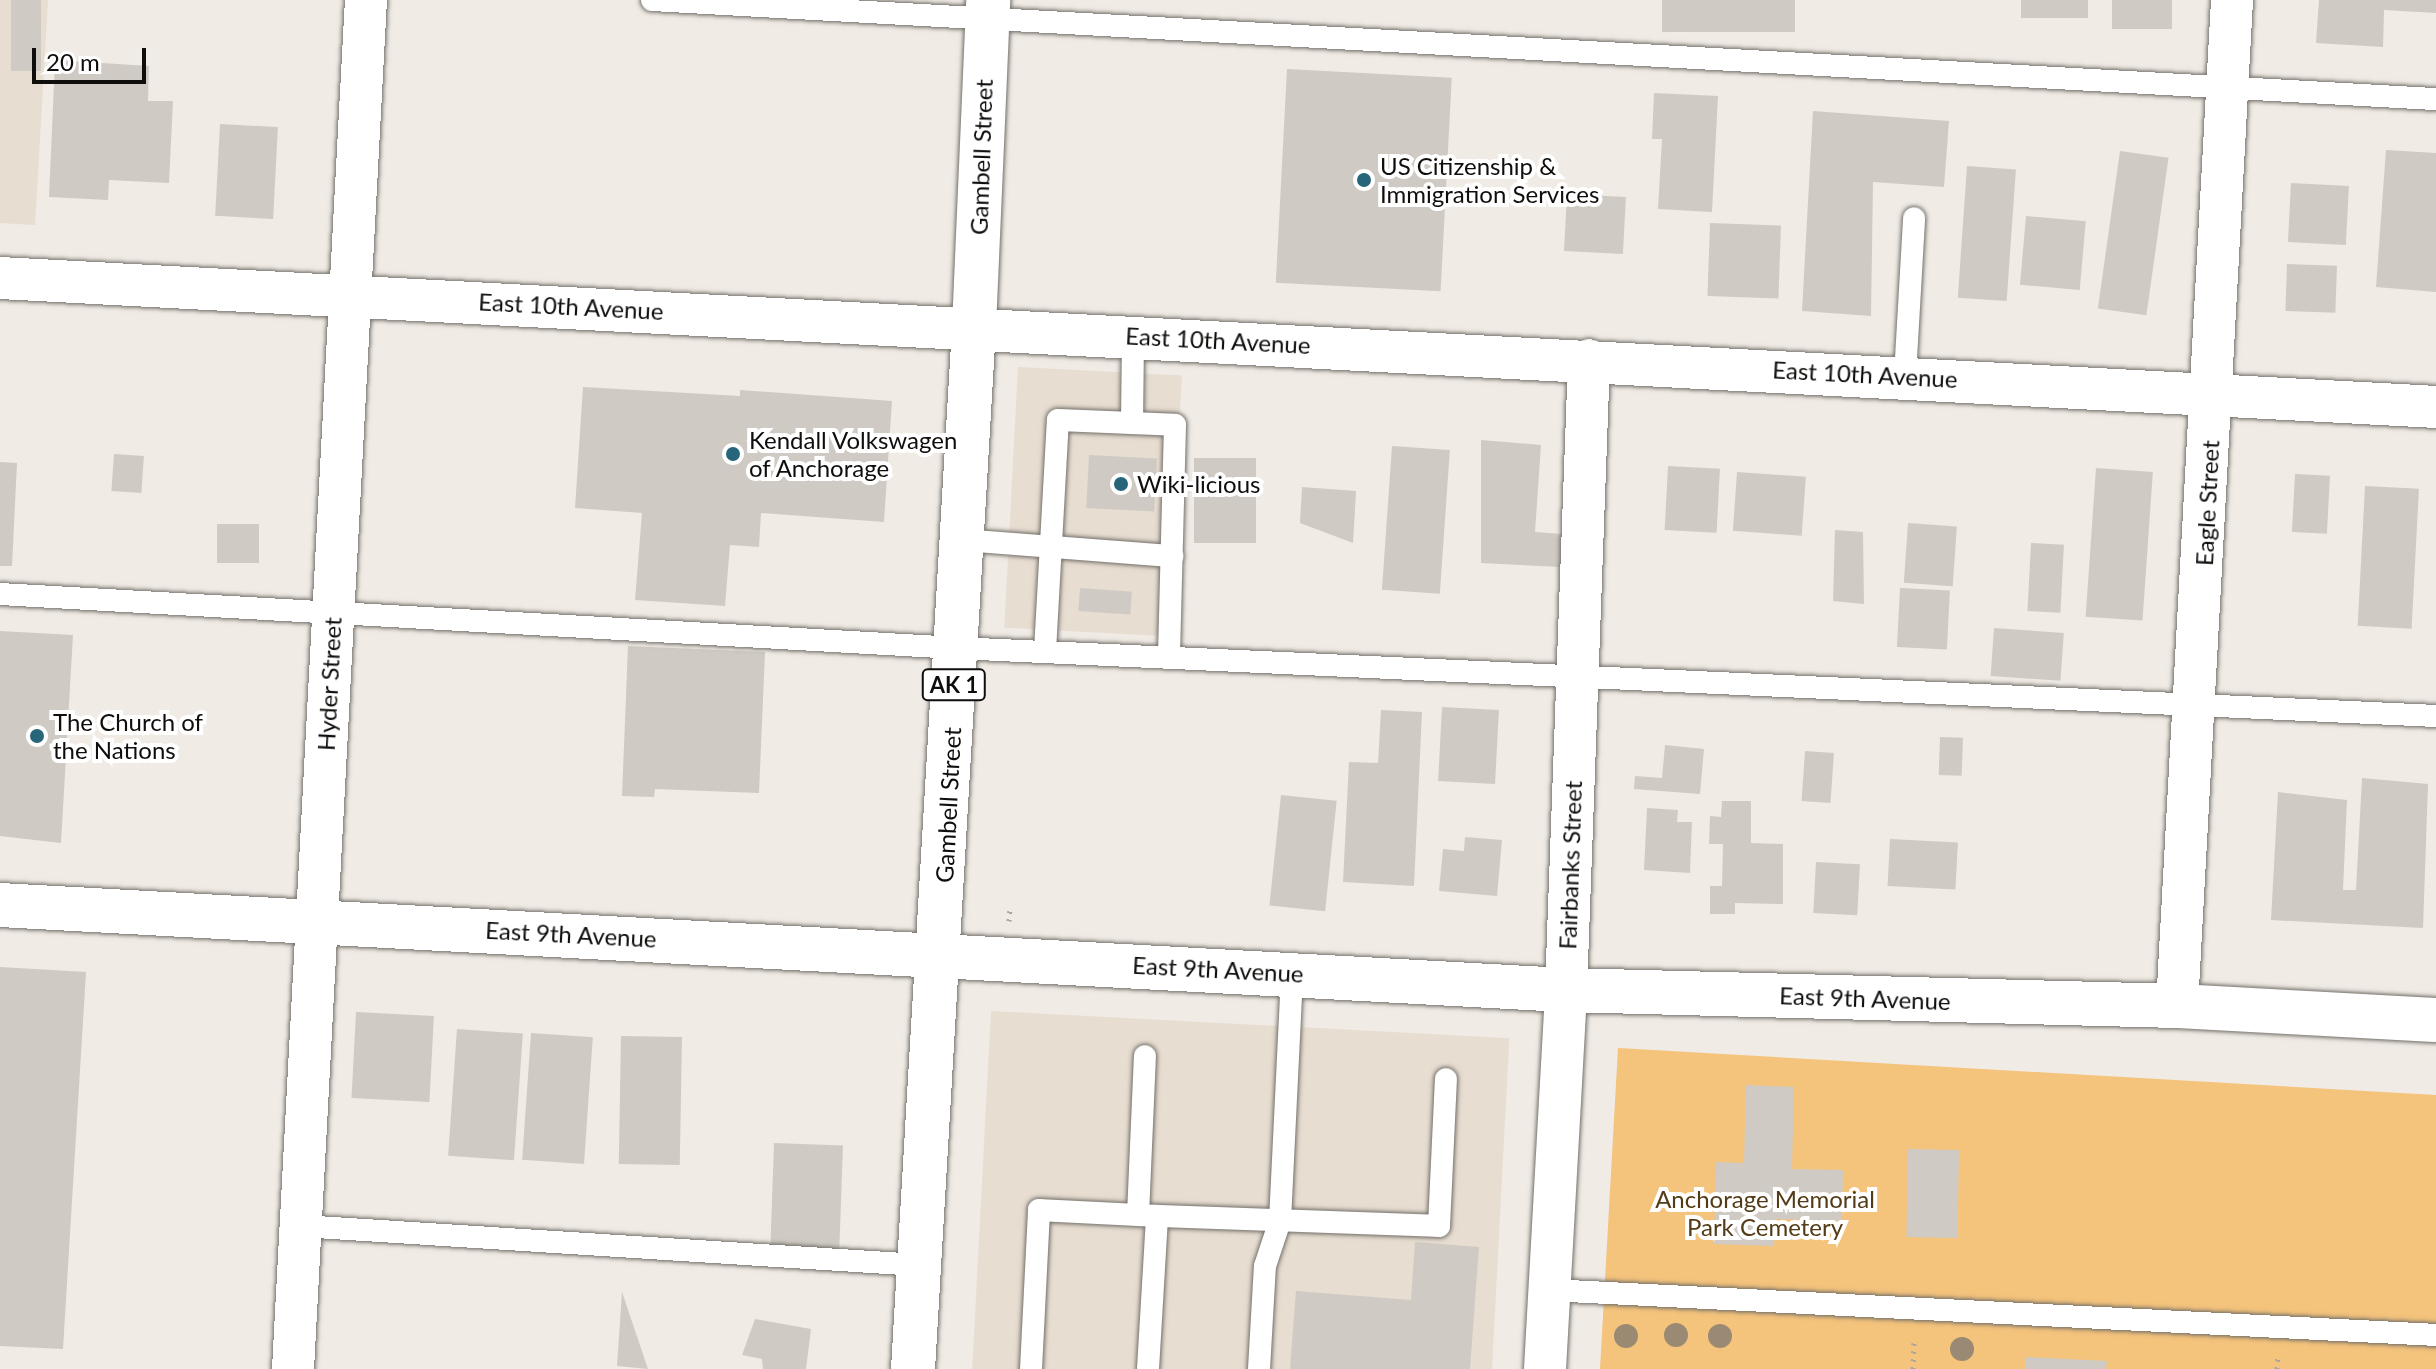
<!DOCTYPE html>
<style>
body{margin:0}
#map{position:relative;width:2436px;height:1369px;overflow:hidden;background:#f0ebe5;font-family:Lato,sans-serif}
div>[style]{position:absolute}
[style*='--x']{left:calc(var(--x)*1px);top:calc(var(--y)*1px);width:calc(var(--w)*1px);rotate:calc(var(--a)*1deg)}
.built>*{inset:0;background:#e7ddd1;transform-origin:0 0}
.green>*{inset:0;background:#f4c37c}
.building>*{inset:0;background:#cfcbc4;transform-origin:0 0}
.path>*{height:5px;margin-top:-2.5px;transform-origin:0;background:repeating-linear-gradient(90deg,#aaa6a1 0 2px,transparent 0 8px)}
.roads{filter:drop-shadow(0 0 2px #74706a) drop-shadow(0 0 2px #74706a)}
.service>*{height:22px;margin:-11px;padding:0 11px;transform-origin:11px;border-radius:11px;background:#fff}
.minor>*{height:42px;margin:-21px;padding:0 21px;transform-origin:21px;border-radius:21px;background:#fff}
.tertiary>*{height:44px;margin:-22px;padding:0 22px;transform-origin:22px;border-radius:22px;background:#fff}
.trunk>*{height:44px;margin:-22px;padding:0 22px;transform-origin:22px;border-radius:22px;background:#fff}
.trees>*{width:24px;height:24px;margin:-12px;border-radius:50%;background:#9a8a73}
.dots>*{width:22px;height:22px;translate:-50% -50%;box-sizing:border-box;border:4px solid #fff;border-radius:50%}
span{translate:-50% -50%;white-space:nowrap;text-align:center;line-height:1.15;-webkit-text-stroke:8px #fff;paint-order:stroke}
.shield-label span{padding:2px 6px;background:#fff;border:2px solid;border-radius:6px;-webkit-text-stroke-width:0}
.shield-label{font-size:22px;color:#100e0c;font-weight:700}
.street-label{font-size:24px;color:#100e0c}
.poi-label{font-size:24px;color:#100e0c}
.left{translate:0 -50%;text-align:left}
.park-label{font-size:24px;color:#533b16}
.scale{position:absolute;left:32px;top:48px;width:114px;height:36px;box-sizing:border-box;border:4px solid #100e0c;border-top:0;padding-left:10px;font-size:24px;line-height:28px;white-space:nowrap;color:#100e0c;-webkit-text-stroke:6px #fff;paint-order:stroke}
</style>
<div id="map">
<div class="built">
<div style="clip-path:polygon(0 0,48px 0,35px 225px,0 223px)"></div>
<div style="left:1018px;top:367px;width:164px;height:261px;rotate:3deg"></div>
<div style="left:991px;top:1011px;width:519px;height:359px;rotate:3deg"></div>
</div>
<div class="green">
<div style="clip-path:polygon(1618px 1048px,2436px 1095px,2436px 1369px,1600px 1369px)"></div>
</div>
<div class="building">
<div style="left:11px;top:0;width:30px;height:71px"></div>
<div style="left:1662px;top:0;width:133px;height:32px"></div>
<div style="left:2021px;top:0;width:67px;height:18px"></div>
<div style="left:2112px;top:0;width:60px;height:29px"></div>
<div style="clip-path:polygon(2319px 0,2436px 0,2436px 13px,2384px 10px,2383px 47px,2316px 43px)"></div>
<div style="clip-path:polygon(55px 60px,149px 66px,148px 101px,173px 101px,169px 183px,109px 180px,108px 200px,49px 197px)"></div>
<div style="left:1287px;top:69px;width:165px;height:214px;rotate:3deg"></div>
<div style="clip-path:polygon(1654px 93px,1718px 96px,1712px 212px,1658px 209px,1662px 139px,1652px 139px)"></div>
<div style="clip-path:polygon(1813px 111px,1949px 121px,1944px 187px,1873px 182px,1871px 316px,1802px 311px)"></div>
<div style="left:220px;top:124px;width:58px;height:92px;rotate:3deg"></div>
<div style="clip-path:polygon(2386px 150px,2436px 153px,2436px 292px,2376px 287px)"></div>
<div style="left:2120px;top:151px;width:49px;height:159px;rotate:8deg"></div>
<div style="left:1967px;top:166px;width:49px;height:132px;rotate:4deg"></div>
<div style="left:2291px;top:183px;width:58px;height:59px;rotate:3deg"></div>
<div style="left:1567px;top:194px;width:59px;height:57px;rotate:3deg"></div>
<div style="left:2026px;top:216px;width:60px;height:69px;rotate:5deg"></div>
<div style="left:1710px;top:223px;width:71px;height:73px;rotate:2deg"></div>
<div style="left:2287px;top:264px;width:50px;height:47px;rotate:2deg"></div>
<div style="clip-path:polygon(583px 387px,740px 396px,740px 390px,892px 401px,884px 522px,761px 513px,759px 547px,730px 545px,725px 606px,635px 600px,642px 513px,575px 508px)"></div>
<div style="clip-path:polygon(1481px 440px,1541px 445px,1535px 532px,1562px 534px,1561px 567px,1481px 563px)"></div>
<div style="left:1392px;top:446px;width:58px;height:144px;rotate:4deg"></div>
<div style="left:114px;top:454px;width:30px;height:37px;rotate:4deg"></div>
<div style="left:1089px;top:455px;width:68px;height:53px;rotate:3deg"></div>
<div style="left:1194px;top:458px;width:62px;height:85px"></div>
<div style="clip-path:polygon(0 462px,17px 463px,12px 566px,0 566px)"></div>
<div style="left:1668px;top:466px;width:52px;height:64px;rotate:3deg"></div>
<div style="left:2096px;top:468px;width:57px;height:149px;rotate:4deg"></div>
<div style="left:1737px;top:472px;width:69px;height:59px;rotate:4deg"></div>
<div style="left:2295px;top:474px;width:35px;height:58px;rotate:3deg"></div>
<div style="left:2365px;top:486px;width:54px;height:140px;rotate:3deg"></div>
<div style="clip-path:polygon(1302px 487px,1356px 491px,1353px 543px,1300px 523px)"></div>
<div style="left:1908px;top:523px;width:49px;height:60px;rotate:4deg"></div>
<div style="left:217px;top:524px;width:42px;height:39px"></div>
<div style="clip-path:polygon(1835px 530px,1863px 532px,1864px 604px,1833px 601px)"></div>
<div style="left:2031px;top:543px;width:33px;height:68px;rotate:3deg"></div>
<div style="left:1080px;top:588px;width:52px;height:23px;rotate:4deg"></div>
<div style="left:1900px;top:588px;width:50px;height:59px;rotate:3deg"></div>
<div style="left:1994px;top:628px;width:70px;height:48px;rotate:4deg"></div>
<div style="clip-path:polygon(0 631px,73px 635px,61px 843px,0 836px)"></div>
<div style="clip-path:polygon(628px 646px,765px 652px,759px 793px,655px 789px,654px 797px,622px 796px)"></div>
<div style="left:1442px;top:707px;width:57px;height:74px;rotate:3deg"></div>
<div style="clip-path:polygon(1381px 710px,1422px 712px,1414px 886px,1343px 882px,1349px 762px,1378px 763px)"></div>
<div style="left:1940px;top:737px;width:23px;height:38px;rotate:2deg"></div>
<div style="clip-path:polygon(1665px 745px,1704px 749px,1700px 794px,1634px 789px,1635px 776px,1662px 778px)"></div>
<div style="left:1805px;top:751px;width:29px;height:50px;rotate:4deg"></div>
<div style="clip-path:polygon(2362px 778px,2428px 784px,2423px 928px,2271px 920px,2278px 792px,2347px 800px,2343px 890px,2356px 890px)"></div>
<div style="left:1281px;top:795px;width:56px;height:111px;rotate:6deg"></div>
<div style="clip-path:polygon(1722px 801px,1751px 801px,1751px 843px,1783px 844px,1783px 904px,1735px 903px,1735px 914px,1710px 914px,1710px 886px,1722px 886px,1723px 844px,1709px 844px,1710px 816px,1721px 817px)"></div>
<div style="clip-path:polygon(1647px 808px,1678px 810px,1677px 822px,1692px 822px,1690px 873px,1644px 870px)"></div>
<div style="clip-path:polygon(1465px 837px,1502px 840px,1497px 896px,1439px 891px,1443px 849px,1464px 851px)"></div>
<div style="left:1890px;top:839px;width:68px;height:47px;rotate:3deg"></div>
<div style="left:1816px;top:862px;width:44px;height:51px;rotate:3deg"></div>
<div style="clip-path:polygon(0 967px,86px 972px,63px 1349px,0 1346px)"></div>
<div style="left:356px;top:1012px;width:78px;height:86px;rotate:3deg"></div>
<div style="left:457px;top:1029px;width:66px;height:127px;rotate:4deg"></div>
<div style="left:531px;top:1033px;width:62px;height:127px;rotate:4deg"></div>
<div style="left:621px;top:1036px;width:61px;height:128px;rotate:1deg"></div>
<div style="clip-path:polygon(1746px 1085px,1794px 1087px,1792px 1169px,1843px 1170px,1842px 1221px,1775px 1219px,1774px 1246px,1714px 1244px,1716px 1162px,1744px 1163px)"></div>
<div style="left:774px;top:1143px;width:69px;height:106px;rotate:2deg"></div>
<div style="left:1908px;top:1149px;width:51px;height:88px;rotate:1deg"></div>
<div style="clip-path:polygon(1415px 1242px,1479px 1247px,1470px 1369px,1290px 1369px,1296px 1291px,1411px 1300px)"></div>
<div style="clip-path:polygon(622px 1292px,648px 1369px,617px 1366px)"></div>
<div style="clip-path:polygon(755px 1319px,811px 1329px,806px 1369px,763px 1369px,762px 1359px,742px 1355px)"></div>
<div style="clip-path:polygon(2025px 1357px,2107px 1361px,2106px 1369px,2025px 1369px)"></div>
</div>
<div class="path">
<div style="--x:1009;--y:921;--w:15;--a:-86"></div>
<div style="--x:1913;--y:1369;--w:31;--a:-88"></div>
<div style="--x:2277;--y:1369;--w:13;--a:-86"></div>
</div>
<div class="roads">
<div class="service">
<div style="--x:652;--y:0;--w:1787;--a:3.18"></div>
<div style="--x:1905;--y:376;--w:158;--a:-86.7"></div>
<div style="--x:1132;--y:423;--w:87;--a:-89.3"></div>
<div style="--x:962;--y:540;--w:211;--a:4.4"></div>
<div style="--x:0;--y:594;--w:958;--a:3.23"></div>
<div style="--x:956;--y:648;--w:1482;--a:2.63"></div>
<div style="--x:1045;--y:651;--w:231;--a:-86.8"></div>
<div style="--x:1058;--y:420;--w:117;--a:2.4"></div>
<div style="--x:1175;--y:425;--w:231;--a:91.5"></div>
<div style="--x:1138;--y:1215;--w:159;--a:-87.5"></div>
<div style="--x:301;--y:1226;--w:619;--a:3.61"></div>
<div style="--x:1549;--y:1290;--w:888;--a:2.9"></div>
<div style="--x:1031;--y:1369;--w:159;--a:-87.1"></div>
<div style="--x:1039;--y:1210;--w:118;--a:2.9"></div>
<div style="--x:1148;--y:1369;--w:153;--a:-86.6"></div>
<div style="--x:1157;--y:1216;--w:282;--a:2"></div>
<div style="--x:1439;--y:1226;--w:147;--a:-87.3"></div>
<div style="--x:1259;--y:1369;--w:103;--a:-86.7"></div>
<div style="--x:1265;--y:1266;--w:47;--a:-71.6"></div>
<div style="--x:1280;--y:1221;--w:247;--a:-87.2"></div>
</div>
<div class="minor">
<div style="--x:0;--y:278;--w:2439;--a:3.03"></div>
<div style="--x:2177;--y:1006;--w:1008;--a:-86.87"></div>
<div style="--x:293;--y:1369;--w:1371;--a:-86.95"></div>
<div style="--x:1545;--y:1369;--w:380;--a:-86.8"></div>
<div style="--x:1566;--y:990;--w:630;--a:-87.91"></div>
</div>
<div class="tertiary">
<div style="--x:0;--y:905;--w:1568;--a:3.11"></div>
<div style="--x:1566;--y:990;--w:611;--a:1.5"></div>
<div style="--x:2177;--y:1006;--w:259;--a:3.1"></div>
</div>
<div class="trunk">
<div style="--x:913;--y:1369;--w:1044;--a:-86.65"></div>
<div style="--x:974;--y:327;--w:327;--a:-87.5"></div>
</div>
</div>
<div class="trees">
<div style="left:1676px;top:1335px"></div>
<div style="left:1626px;top:1336px"></div>
<div style="left:1720px;top:1336px"></div>
<div style="left:1962px;top:1349px"></div>
</div>
<div class="dots">
<div style="left:1364px;top:180px;background:#27657b"></div>
<div style="left:733px;top:454px;background:#27657b"></div>
<div style="left:1121px;top:484px;background:#27657b"></div>
<div style="left:37px;top:736px;background:#27657b"></div>
</div>
<div class="shield-label">
<span style="left:954px;top:685px">AK 1</span>
</div>
<div class="street-label">
<span style="left:981px;top:157px;rotate:-88deg">Gambell Street</span>
<span style="left:571px;top:306px;rotate:3deg">East 10th Avenue</span>
<span style="left:1218px;top:340px;rotate:3deg">East 10th Avenue</span>
<span style="left:1865px;top:374px;rotate:3deg">East 10th Avenue</span>
<span style="left:2207px;top:503px;rotate:-87deg">Eagle Street</span>
<span style="left:329px;top:684px;rotate:-87deg">Hyder Street</span>
<span style="left:948px;top:805px;rotate:-87deg">Gambell Street</span>
<span style="left:1570px;top:865px;rotate:-88deg">Fairbanks Street</span>
<span style="left:571px;top:934px;rotate:3deg">East 9th Avenue</span>
<span style="left:1218px;top:969px;rotate:3deg">East 9th Avenue</span>
<span style="left:1865px;top:998px;rotate:2deg">East 9th Avenue</span>
</div>
<div class="poi-label">
<span class="left" style="left:1380px;top:180px">US Citizenship &amp;<br>Immigration Services</span>
<span class="left" style="left:749px;top:454px">Kendall Volkswagen<br>of Anchorage</span>
<span class="left" style="left:1137px;top:484px">Wiki-licious</span>
<span class="left" style="left:53px;top:736px">The Church of<br>the Nations</span>
</div>
<div class="park-label">
<span style="left:1765px;top:1213px">Anchorage Memorial<br>Park Cemetery</span>
</div>
<div class="scale">20 m</div>
</div>
